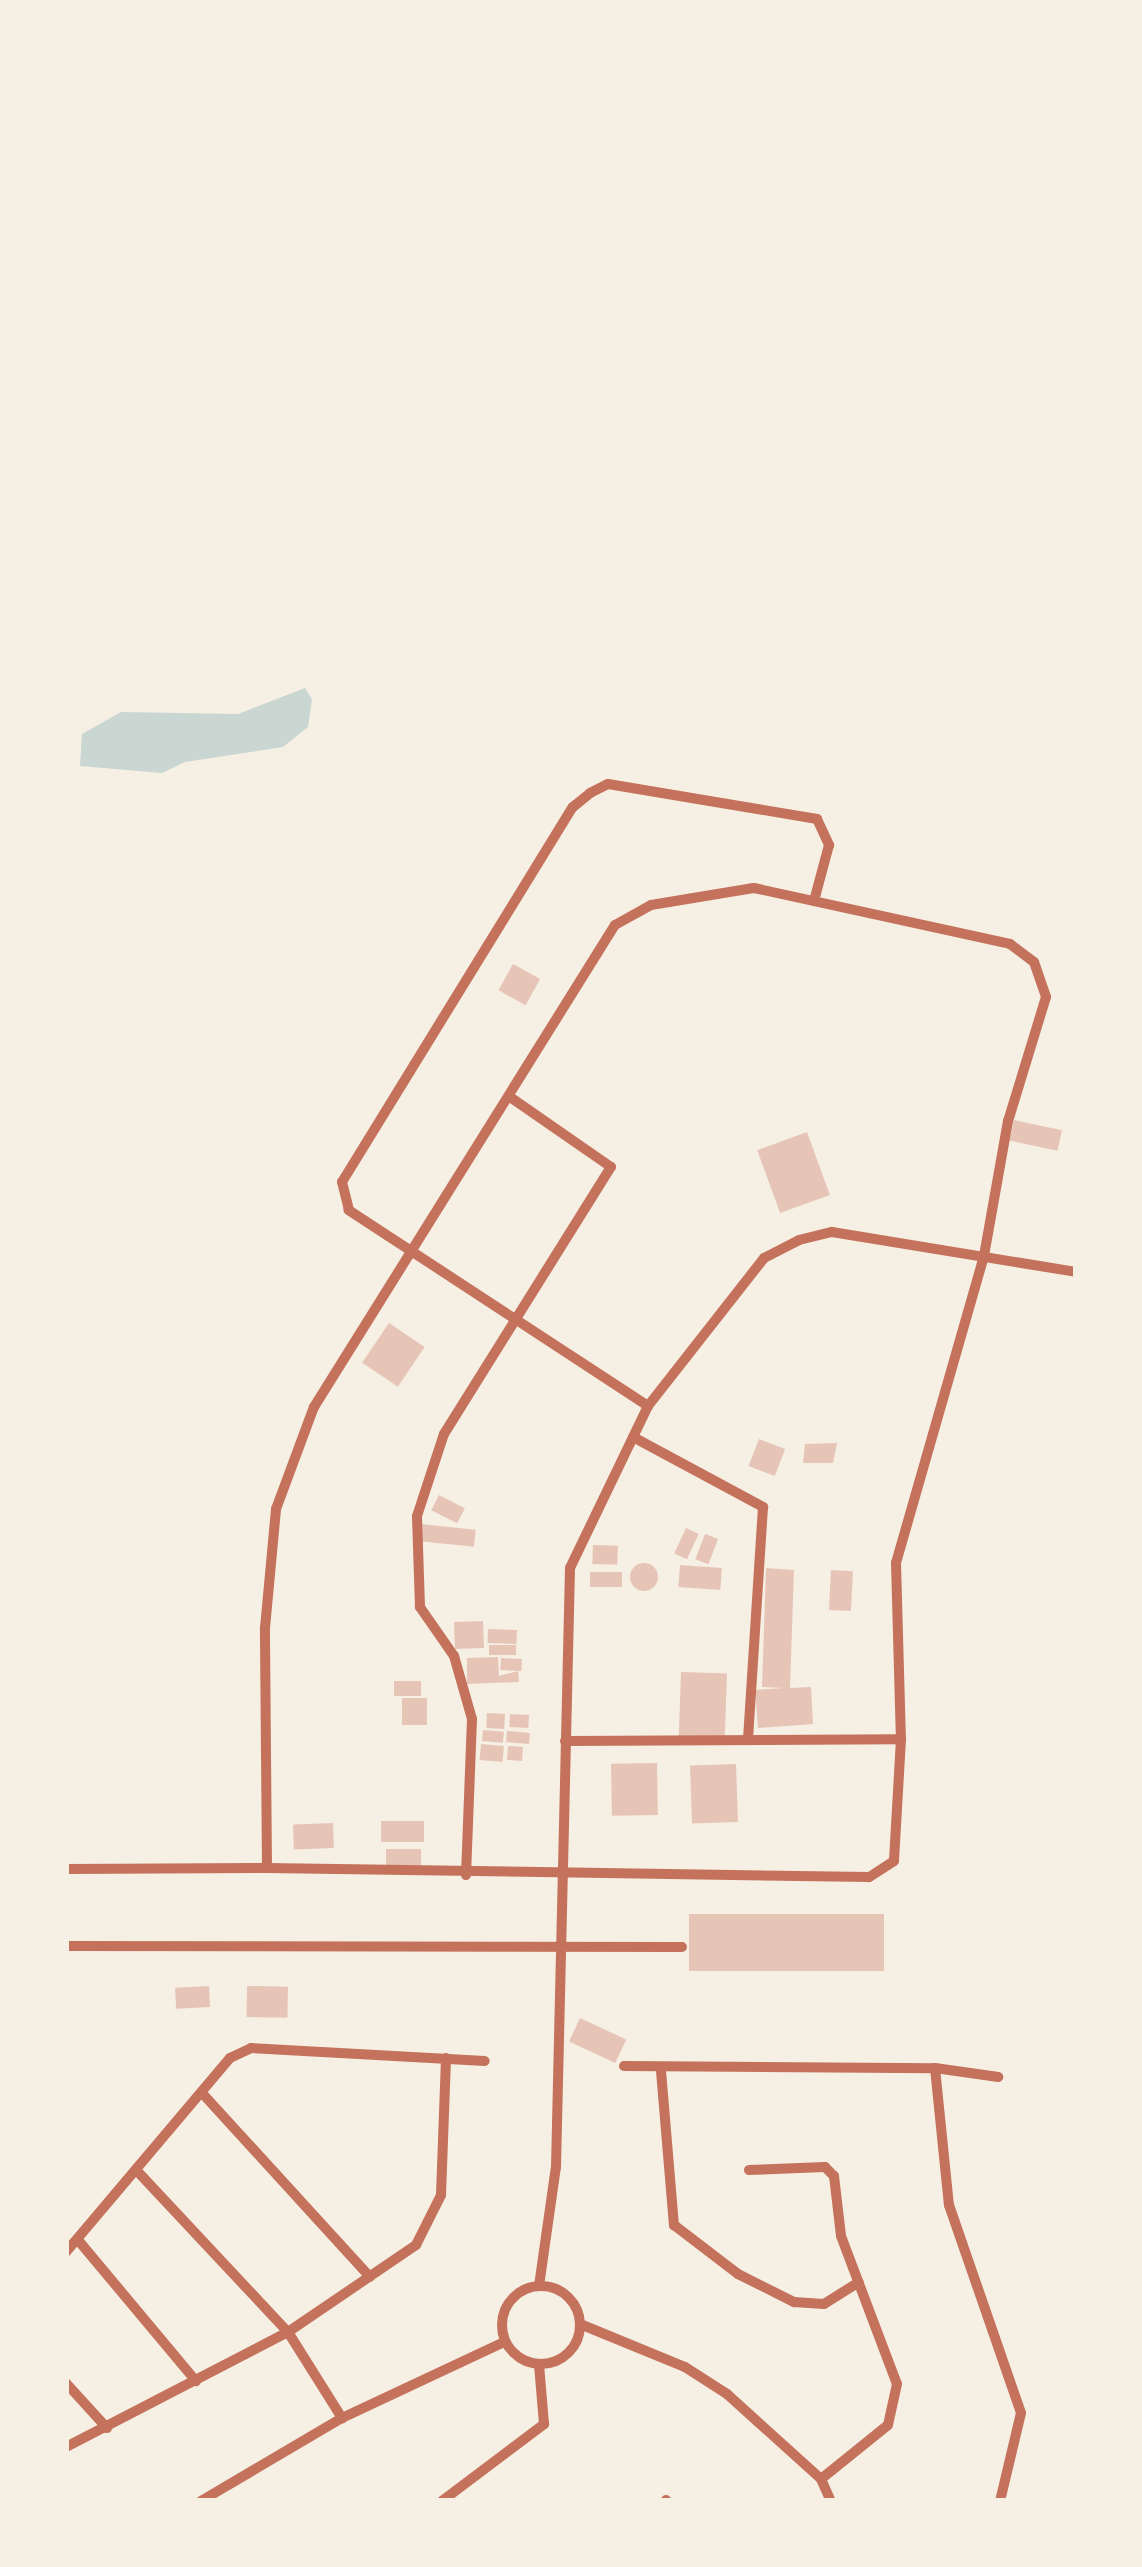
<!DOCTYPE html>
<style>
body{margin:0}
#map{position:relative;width:1142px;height:2567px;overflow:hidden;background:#f6efe4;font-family:"Fira Sans",sans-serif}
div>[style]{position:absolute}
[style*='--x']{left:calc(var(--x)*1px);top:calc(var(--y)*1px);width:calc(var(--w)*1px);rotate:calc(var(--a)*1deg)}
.water>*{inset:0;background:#c9d6d2}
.building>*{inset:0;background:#e6c5b7;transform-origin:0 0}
.round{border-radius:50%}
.minor>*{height:10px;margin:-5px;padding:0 5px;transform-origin:5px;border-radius:5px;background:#c5725c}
.minor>.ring{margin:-5px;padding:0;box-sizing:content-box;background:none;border:10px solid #c5725c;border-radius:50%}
span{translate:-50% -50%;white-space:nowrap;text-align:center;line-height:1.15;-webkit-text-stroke:10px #f6efe4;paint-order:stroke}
.frame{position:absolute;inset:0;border:69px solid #f6efe4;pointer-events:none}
</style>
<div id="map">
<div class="water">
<div style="clip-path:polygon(305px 688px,312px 699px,308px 727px,283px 747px,185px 762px,162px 773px,80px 766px,82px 734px,121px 712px,238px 714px)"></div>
</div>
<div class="building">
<div style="left:513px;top:964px;width:31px;height:30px;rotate:29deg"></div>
<div style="left:1014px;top:1120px;width:49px;height:21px;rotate:12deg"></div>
<div style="left:807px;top:1132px;width:67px;height:53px;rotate:70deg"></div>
<div style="left:389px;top:1323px;width:43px;height:48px;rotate:34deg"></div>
<div style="left:759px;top:1439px;width:28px;height:29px;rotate:21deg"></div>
<div style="clip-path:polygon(837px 1443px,833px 1463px,803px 1463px,805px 1444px)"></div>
<div style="left:439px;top:1495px;width:29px;height:17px;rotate:27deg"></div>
<div style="left:420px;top:1524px;width:56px;height:17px;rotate:6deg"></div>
<div style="left:686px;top:1528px;width:14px;height:28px;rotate:25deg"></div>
<div style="left:705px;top:1534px;width:14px;height:27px;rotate:21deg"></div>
<div style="left:593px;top:1545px;width:25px;height:19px;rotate:2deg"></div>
<div class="round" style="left:630px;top:1563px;width:28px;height:28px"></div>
<div style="left:680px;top:1565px;width:42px;height:22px;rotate:4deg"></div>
<div style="clip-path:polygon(766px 1568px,794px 1570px,790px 1688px,811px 1687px,813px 1724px,758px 1728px,755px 1690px,783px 1688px,762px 1687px)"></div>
<div style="left:831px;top:1570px;width:22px;height:40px;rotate:3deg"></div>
<div style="left:590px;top:1572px;width:32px;height:15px"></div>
<div style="left:483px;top:1621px;width:27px;height:29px;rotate:88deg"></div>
<div style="left:488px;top:1629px;width:29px;height:14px;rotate:2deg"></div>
<div style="left:516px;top:1645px;width:10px;height:27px;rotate:90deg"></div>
<div style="clip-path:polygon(498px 1657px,499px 1676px,518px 1671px,519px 1682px,467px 1684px,467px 1658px)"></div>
<div style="left:501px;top:1658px;width:21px;height:12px;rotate:3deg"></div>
<div style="left:681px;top:1672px;width:46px;height:64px;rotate:2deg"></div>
<div style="left:394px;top:1681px;width:27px;height:15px"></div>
<div style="left:402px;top:1698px;width:25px;height:27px"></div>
<div style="left:487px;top:1713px;width:18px;height:15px;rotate:3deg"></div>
<div style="left:510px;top:1714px;width:19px;height:13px;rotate:3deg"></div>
<div style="left:483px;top:1730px;width:21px;height:11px;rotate:5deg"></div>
<div style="left:507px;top:1731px;width:23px;height:11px;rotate:5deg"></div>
<div style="left:481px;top:1744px;width:23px;height:16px;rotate:5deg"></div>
<div style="left:508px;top:1746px;width:15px;height:14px;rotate:4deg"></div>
<div style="left:657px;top:1763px;width:52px;height:46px;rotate:89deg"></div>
<div style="left:736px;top:1764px;width:58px;height:46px;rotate:88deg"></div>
<div style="left:424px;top:1821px;width:21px;height:43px;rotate:90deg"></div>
<div style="left:333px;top:1823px;width:25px;height:40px;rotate:88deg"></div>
<div style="left:386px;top:1849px;width:35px;height:22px"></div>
<div style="left:689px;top:1914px;width:195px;height:57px"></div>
<div style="left:209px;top:1986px;width:21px;height:34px;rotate:87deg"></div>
<div style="left:247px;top:1986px;width:41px;height:31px;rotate:1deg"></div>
<div style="left:580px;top:2018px;width:51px;height:26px;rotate:25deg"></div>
</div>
<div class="minor">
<div style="--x:754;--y:888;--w:262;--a:12.3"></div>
<div style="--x:1010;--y:944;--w:30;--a:37"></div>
<div style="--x:1034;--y:962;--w:37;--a:71"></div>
<div style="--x:1046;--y:997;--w:130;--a:107"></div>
<div style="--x:1008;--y:1121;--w:137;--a:100.1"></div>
<div style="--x:984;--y:1256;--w:319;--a:106"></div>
<div style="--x:896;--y:1563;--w:176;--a:88.4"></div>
<div style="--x:901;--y:1739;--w:122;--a:93.3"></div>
<div style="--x:894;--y:1861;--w:30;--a:147"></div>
<div style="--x:869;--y:1877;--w:602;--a:-179.14"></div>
<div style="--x:267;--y:1868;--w:240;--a:-90.5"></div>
<div style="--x:265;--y:1628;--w:120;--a:-84.7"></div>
<div style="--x:276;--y:1509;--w:109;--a:-69.6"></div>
<div style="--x:314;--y:1407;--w:568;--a:-58.02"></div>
<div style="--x:615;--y:925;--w:41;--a:-29.1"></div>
<div style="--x:651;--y:905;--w:104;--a:-9.4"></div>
<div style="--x:648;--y:1406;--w:358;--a:-146.8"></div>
<div style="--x:349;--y:1210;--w:29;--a:-104"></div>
<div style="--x:342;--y:1182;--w:440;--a:-58.4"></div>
<div style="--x:573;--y:807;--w:22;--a:-39"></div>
<div style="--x:590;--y:793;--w:20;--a:-27"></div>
<div style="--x:608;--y:784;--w:212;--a:9.5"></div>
<div style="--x:817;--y:819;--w:29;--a:65"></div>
<div style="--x:829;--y:845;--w:58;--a:105"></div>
<div style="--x:633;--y:1437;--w:148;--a:28.3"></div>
<div style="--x:763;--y:1507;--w:233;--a:93.7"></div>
<div style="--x:565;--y:1741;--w:336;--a:-0.3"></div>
<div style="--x:66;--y:1869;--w:201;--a:-0.3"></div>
<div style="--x:466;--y:1875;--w:156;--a:-87.8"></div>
<div style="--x:472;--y:1719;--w:66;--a:-105.9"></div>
<div style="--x:454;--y:1656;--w:60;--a:-124.8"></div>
<div style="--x:420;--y:1607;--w:91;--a:-91.9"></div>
<div style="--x:417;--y:1516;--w:86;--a:-71.8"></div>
<div style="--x:444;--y:1434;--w:315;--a:-58"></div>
<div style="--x:611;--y:1167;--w:123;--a:-145.3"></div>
<div style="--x:66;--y:1946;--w:616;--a:0.09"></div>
<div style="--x:624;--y:2066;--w:311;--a:0.4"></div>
<div style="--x:935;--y:2068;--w:64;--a:8.1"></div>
<div style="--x:935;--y:2068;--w:138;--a:84.2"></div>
<div style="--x:949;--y:2205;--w:220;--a:70.9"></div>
<div style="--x:1021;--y:2413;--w:90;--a:103.4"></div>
<div style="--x:661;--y:2071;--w:155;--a:85.2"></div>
<div style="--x:674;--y:2225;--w:81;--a:37.4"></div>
<div style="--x:738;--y:2274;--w:63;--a:26.6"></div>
<div style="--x:794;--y:2302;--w:30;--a:4"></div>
<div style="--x:824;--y:2304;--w:41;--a:-32.2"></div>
<div style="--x:202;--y:2093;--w:249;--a:47.6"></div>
<div style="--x:749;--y:2170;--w:76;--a:-2.3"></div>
<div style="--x:825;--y:2167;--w:13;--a:45"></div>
<div style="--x:834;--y:2176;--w:60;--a:83.3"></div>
<div style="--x:841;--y:2236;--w:158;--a:69.3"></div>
<div style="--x:897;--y:2384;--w:42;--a:102.4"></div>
<div style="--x:888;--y:2425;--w:86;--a:141.1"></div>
<div style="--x:139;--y:2173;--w:218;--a:46.9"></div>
<div style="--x:288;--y:2332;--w:102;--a:57.9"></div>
<div style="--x:78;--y:2240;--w:184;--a:50.1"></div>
<div style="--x:66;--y:2252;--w:254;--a:-49.8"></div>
<div style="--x:230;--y:2058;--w:23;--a:-25"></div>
<div style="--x:251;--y:2048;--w:234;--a:3.2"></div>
<div class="ring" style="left:502px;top:2286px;width:68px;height:68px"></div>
<div style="--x:539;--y:2286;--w:120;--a:-81.9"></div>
<div style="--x:556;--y:2167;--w:599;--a:-88.66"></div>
<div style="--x:570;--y:1568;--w:180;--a:-64.3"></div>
<div style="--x:648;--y:1406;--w:188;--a:-51.9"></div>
<div style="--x:764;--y:1258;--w:39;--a:-27"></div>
<div style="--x:799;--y:1240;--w:34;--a:-14"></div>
<div style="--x:832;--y:1232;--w:247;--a:9.3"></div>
<div style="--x:580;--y:2324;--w:113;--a:22.3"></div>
<div style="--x:685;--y:2367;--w:50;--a:32.7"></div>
<div style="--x:727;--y:2394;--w:127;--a:42.1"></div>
<div style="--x:821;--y:2479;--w:24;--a:66"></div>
<div style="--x:66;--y:2383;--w:61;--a:47.7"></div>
<div style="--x:66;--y:2447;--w:250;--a:-27.4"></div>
<div style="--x:288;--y:2332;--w:155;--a:-34.2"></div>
<div style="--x:416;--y:2245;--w:56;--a:-63.4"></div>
<div style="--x:441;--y:2195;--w:137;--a:-87.9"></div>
<div style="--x:666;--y:2500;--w:1;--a:45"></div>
<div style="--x:201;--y:2501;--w:164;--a:-30.5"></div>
<div style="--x:342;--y:2418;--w:179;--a:-25.1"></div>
<div style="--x:442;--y:2501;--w:128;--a:-37"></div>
<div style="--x:544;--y:2424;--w:59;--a:-94.8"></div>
</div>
<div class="frame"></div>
</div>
